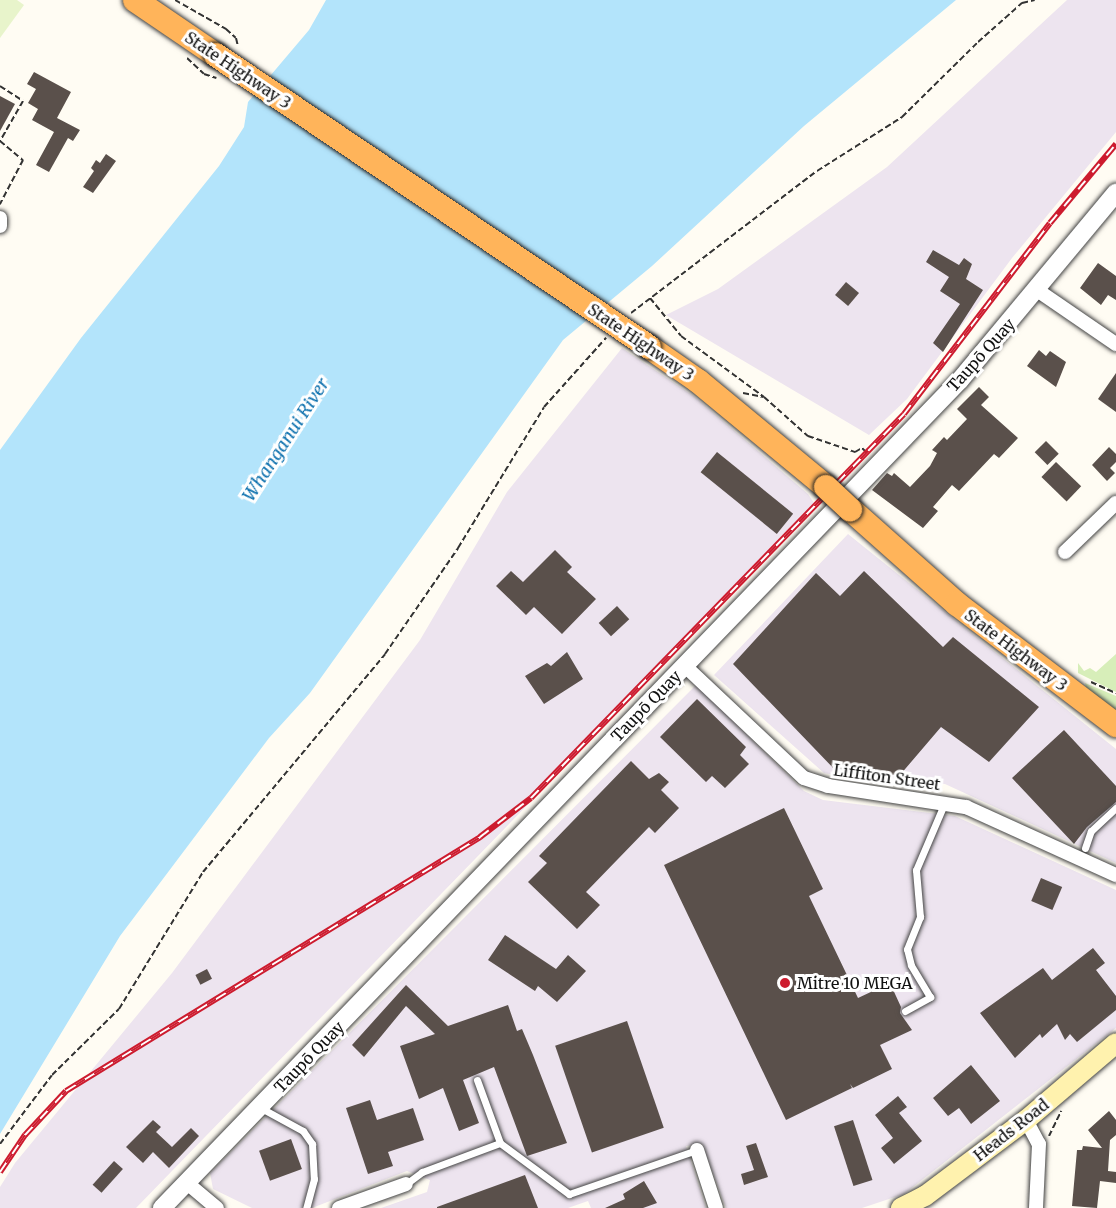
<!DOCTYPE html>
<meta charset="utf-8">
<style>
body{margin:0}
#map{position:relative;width:1116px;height:1208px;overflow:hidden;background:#fffcf3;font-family:Merriweather,serif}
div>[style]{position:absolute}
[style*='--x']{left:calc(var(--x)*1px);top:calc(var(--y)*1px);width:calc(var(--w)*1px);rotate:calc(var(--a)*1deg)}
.industrial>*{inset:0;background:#ede4ef}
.green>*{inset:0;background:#d7eeb9}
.pitch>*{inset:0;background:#e8f4cb}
.water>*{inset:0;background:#b3e4fb}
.building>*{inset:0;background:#5a504b;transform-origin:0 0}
.path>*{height:2px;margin-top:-1px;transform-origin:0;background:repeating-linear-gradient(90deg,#323232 0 6px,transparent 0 9px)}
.roads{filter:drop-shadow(0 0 2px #434343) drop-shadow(0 0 2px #434343)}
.service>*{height:7px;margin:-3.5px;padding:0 3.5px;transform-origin:3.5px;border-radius:3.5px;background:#fff}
.minor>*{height:14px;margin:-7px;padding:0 7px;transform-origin:7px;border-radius:7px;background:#fff}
.tertiary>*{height:18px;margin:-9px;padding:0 9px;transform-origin:9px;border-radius:9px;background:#fff}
.secondary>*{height:20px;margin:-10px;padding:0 10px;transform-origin:10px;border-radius:10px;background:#fff2ae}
.trunk>*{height:24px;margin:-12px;padding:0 12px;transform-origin:12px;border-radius:12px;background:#ffb45a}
.rail>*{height:6px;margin-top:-3px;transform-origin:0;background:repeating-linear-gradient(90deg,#fff 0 11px,#cd1b2e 0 22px);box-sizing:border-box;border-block:2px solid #cd1b2e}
.bridges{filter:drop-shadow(0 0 2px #212121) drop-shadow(0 0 2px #212121)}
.trunk-bridge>*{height:24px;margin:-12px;padding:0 12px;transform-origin:12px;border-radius:12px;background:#ffb45a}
.dots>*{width:16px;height:16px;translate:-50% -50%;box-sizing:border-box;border:3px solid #fff;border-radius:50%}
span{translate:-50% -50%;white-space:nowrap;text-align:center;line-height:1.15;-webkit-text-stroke:6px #fff;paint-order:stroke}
.street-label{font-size:16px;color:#101010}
.poi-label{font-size:16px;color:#101010}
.left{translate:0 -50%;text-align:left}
.water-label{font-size:18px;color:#0e71ae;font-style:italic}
</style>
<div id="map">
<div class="industrial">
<div style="clip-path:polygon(1067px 0,1116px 0,1116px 132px,1012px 258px,907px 399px,869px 435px,666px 315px,718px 289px,887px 167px)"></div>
<div style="clip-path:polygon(622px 348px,695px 397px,808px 494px,814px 503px,812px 512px,136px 1208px,0 1208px,0 1187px,15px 1163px,172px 973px,420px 640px,507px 492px)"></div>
<div style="clip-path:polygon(848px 534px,1116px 749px,1116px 863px,945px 784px,865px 781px,824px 773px,714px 675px)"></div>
<div style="clip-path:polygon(696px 685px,804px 791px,823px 800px,955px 816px,1116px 890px,1116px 1028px,904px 1194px,862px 1208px,726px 1208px,702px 1144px,686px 1146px,706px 1208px,591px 1208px,588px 1201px,568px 1208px,381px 1208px,427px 1192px,430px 1180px,407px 1171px,312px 1208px,252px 1208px,213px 1189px,210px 1173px)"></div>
</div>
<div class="green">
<div style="clip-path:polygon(1116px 654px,1116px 692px,1078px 673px,1078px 663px,1084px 671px,1090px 668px,1096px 672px)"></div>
<div style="clip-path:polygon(1085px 683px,1116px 696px,1116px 714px,1088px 696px)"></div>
</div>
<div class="pitch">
<div style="clip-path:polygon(0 0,17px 0,24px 5px,0 38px)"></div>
</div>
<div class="water">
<div style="clip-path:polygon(326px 0,956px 0,804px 126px,652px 266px,563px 340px,310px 693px,269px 738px,120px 936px,0 1134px,0 450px,81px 338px,219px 166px,244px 127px,248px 102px,309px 30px)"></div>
</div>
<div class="building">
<div style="clip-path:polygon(34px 72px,71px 92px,57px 118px,80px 130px,73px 141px,68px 138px,49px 172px,36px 165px,54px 132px,32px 120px,38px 109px,28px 103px,36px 89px,27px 84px)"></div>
<div style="clip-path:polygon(0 96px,15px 104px,0 131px)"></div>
<div style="clip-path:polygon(106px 154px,116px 161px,93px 193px,83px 187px,94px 171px,91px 168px,96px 160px,100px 163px)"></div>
<div style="clip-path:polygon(933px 250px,959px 265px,964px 258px,972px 264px,966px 279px,983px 290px,943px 352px,933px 343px,960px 304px,940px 291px,949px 277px,926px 262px)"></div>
<div style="clip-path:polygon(1098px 263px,1116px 276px,1116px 300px,1108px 295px,1101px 305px,1080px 288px)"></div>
<div style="left:846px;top:282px;width:17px;height:17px;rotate:40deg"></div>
<div style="clip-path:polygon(1039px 350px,1046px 356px,1050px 351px,1066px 362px,1056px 387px,1027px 366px)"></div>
<div style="clip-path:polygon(1116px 373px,1116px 412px,1098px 399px)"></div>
<div style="clip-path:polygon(979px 387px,989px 397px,981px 405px,1018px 438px,999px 458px,994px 454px,959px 491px,952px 485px,933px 507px,938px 511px,923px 528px,872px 490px,887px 473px,892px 476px,894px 473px,910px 487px,930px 466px,937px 453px,932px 450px,944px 437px,947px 440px,967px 419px,957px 409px)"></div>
<div style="left:1046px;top:441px;width:18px;height:16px;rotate:45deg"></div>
<div style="clip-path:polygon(1109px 447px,1116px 454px,1116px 462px,1110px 468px,1115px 473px,1107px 481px,1092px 465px)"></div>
<div style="left:717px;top:452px;width:98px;height:26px;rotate:39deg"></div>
<div style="left:1056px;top:462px;width:35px;height:21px;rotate:44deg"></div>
<div style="clip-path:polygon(555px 550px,572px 567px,567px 572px,596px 599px,562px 634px,534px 607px,526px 615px,496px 586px,511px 571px,523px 582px)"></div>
<div style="clip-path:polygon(864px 571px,943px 647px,953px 637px,1039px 707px,989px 762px,941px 727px,900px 775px,838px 773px,733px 664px,816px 573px,840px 596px)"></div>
<div style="left:617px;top:606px;width:18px;height:25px;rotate:47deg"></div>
<div style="clip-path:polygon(567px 652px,583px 679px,544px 704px,525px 676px,547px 663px,551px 666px)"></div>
<div style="clip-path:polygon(697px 699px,746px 747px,740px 755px,749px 764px,725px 788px,712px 776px,706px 782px,660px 737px)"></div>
<div style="clip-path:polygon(1064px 730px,1116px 786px,1116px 802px,1087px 827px,1074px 844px,1012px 778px)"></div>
<div style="clip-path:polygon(631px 761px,649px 779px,659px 773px,669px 782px,661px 790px,679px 808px,655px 833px,649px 827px,586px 892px,600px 905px,577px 929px,528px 882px,547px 863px,539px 856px)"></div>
<div style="clip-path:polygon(784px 808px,823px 889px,809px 896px,858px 998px,890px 983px,901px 1007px,900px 1013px,912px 1030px,880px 1045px,892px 1069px,853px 1088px,850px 1084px,852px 1088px,786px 1120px,664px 865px)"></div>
<div style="left:1041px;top:878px;width:23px;height:25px;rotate:23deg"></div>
<div style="clip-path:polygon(505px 935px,556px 969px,568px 955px,586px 971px,557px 1002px,538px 986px,535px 991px,488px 960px)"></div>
<div style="clip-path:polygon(1093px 948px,1105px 963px,1096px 970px,1116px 996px,1116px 1010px,1077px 1042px,1070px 1034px,1065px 1040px,1057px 1024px,1042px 1038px,1040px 1034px,1015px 1058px,980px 1013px,1043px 968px,1052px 980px)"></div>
<div style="left:207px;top:969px;width:11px;height:13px;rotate:63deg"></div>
<div style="clip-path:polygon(406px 985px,448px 1026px,508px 1005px,517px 1031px,522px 1029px,533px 1055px,567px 1143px,527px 1156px,494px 1067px,463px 1080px,479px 1123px,459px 1131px,443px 1088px,419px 1099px,400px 1046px,435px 1034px,406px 1006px,364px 1057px,352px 1045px)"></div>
<div style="left:627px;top:1021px;width:113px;height:76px;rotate:71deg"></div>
<div style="clip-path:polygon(971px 1065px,1000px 1101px,971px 1124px,959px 1108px,948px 1116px,933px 1098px)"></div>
<div style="clip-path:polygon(898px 1096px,907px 1107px,899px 1113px,922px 1141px,894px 1164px,881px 1148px,893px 1138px,875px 1115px)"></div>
<div style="clip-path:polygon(370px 1100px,377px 1120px,413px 1108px,424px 1140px,388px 1152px,393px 1166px,368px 1174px,346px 1108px)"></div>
<div style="clip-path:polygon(1109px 1111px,1116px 1120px,1116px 1135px,1110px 1140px,1108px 1171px,1116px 1172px,1116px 1183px,1100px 1181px,1097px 1208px,1072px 1206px,1077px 1150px,1082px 1150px,1083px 1146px,1102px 1148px,1088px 1130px)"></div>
<div style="clip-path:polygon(153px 1120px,161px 1127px,156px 1132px,172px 1147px,191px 1128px,199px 1136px,169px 1168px,153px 1152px,143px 1163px,126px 1147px)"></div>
<div style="left:853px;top:1120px;width:63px;height:20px;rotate:72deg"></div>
<div style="left:291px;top:1139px;width:32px;height:34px;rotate:70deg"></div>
<div style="clip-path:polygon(756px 1143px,768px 1177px,744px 1185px,741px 1174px,754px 1170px,746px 1146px)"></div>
<div style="left:114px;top:1161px;width:12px;height:32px;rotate:42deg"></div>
<div style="clip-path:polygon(525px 1175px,538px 1208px,437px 1208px,437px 1207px)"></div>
<div style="clip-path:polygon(644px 1181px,657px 1203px,643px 1208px,605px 1208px,625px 1199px,623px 1194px)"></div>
</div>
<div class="path">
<div style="--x:175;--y:0;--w:59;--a:29.6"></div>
<div style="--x:226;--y:29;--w:13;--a:42"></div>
<div style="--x:236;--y:38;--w:9;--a:77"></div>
<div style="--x:187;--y:58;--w:23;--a:43"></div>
<div style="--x:204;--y:74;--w:13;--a:18"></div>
<div style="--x:0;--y:86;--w:27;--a:33"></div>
<div style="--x:23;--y:101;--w:46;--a:119.9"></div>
<div style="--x:0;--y:141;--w:30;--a:40"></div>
<div style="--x:23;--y:160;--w:50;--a:117.6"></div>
<div style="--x:650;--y:298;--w:49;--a:50.8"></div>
<div style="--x:681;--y:336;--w:103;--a:36.3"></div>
<div style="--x:631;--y:313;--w:234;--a:-37.4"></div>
<div style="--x:817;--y:171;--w:101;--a:-32.4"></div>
<div style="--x:902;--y:117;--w:107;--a:-44.6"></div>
<div style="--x:978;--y:42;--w:59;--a:-41.6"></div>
<div style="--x:1022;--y:3;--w:13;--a:-13"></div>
<div style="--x:743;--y:393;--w:21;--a:11"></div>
<div style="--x:764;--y:397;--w:59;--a:41.6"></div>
<div style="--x:808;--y:436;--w:50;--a:18.8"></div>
<div style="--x:855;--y:452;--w:8;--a:-30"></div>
<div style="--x:862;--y:448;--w:8;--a:45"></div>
<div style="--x:1091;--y:682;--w:27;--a:24"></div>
<div style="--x:1049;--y:1136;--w:28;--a:-64"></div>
<div style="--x:0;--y:1144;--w:86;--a:-53"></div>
<div style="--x:52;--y:1075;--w:94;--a:-44.6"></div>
<div style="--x:119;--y:1009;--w:161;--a:-58.5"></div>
<div style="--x:203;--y:872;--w:284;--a:-50.1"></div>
<div style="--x:385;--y:654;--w:129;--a:-55.4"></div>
<div style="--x:458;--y:548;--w:165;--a:-58.6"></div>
<div style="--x:544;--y:407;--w:93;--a:-48.1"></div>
</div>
<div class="roads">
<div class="service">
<div style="--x:1085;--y:848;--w:18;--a:-71"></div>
<div style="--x:1091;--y:831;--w:34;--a:-43"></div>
<div style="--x:905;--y:1011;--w:29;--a:-29"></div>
<div style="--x:930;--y:997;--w:37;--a:-121"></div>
<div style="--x:911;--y:965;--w:16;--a:-104"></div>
<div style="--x:907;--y:949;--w:35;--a:-68"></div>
<div style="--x:920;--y:917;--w:47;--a:-94.9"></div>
<div style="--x:916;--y:870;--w:74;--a:-66.9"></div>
<div style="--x:477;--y:1080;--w:67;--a:69.9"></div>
<div style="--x:500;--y:1143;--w:86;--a:36.5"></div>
<div style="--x:569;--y:1194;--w:135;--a:-19"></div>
<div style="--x:261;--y:1108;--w:48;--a:28.7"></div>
<div style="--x:303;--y:1131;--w:16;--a:55"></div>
<div style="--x:312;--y:1144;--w:35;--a:87"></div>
<div style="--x:314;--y:1179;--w:30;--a:105"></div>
<div style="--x:406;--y:1184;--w:20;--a:-37"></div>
<div style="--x:422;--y:1172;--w:83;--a:-20.4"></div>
</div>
<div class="minor">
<div style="--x:0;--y:218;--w:8;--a:90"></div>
<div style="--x:1037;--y:290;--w:96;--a:34.4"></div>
<div style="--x:1065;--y:552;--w:71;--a:-43.9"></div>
<div style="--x:685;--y:666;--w:163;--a:43.3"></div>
<div style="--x:804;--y:778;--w:25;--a:18"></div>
<div style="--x:828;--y:786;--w:140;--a:8.7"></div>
<div style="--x:966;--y:807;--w:165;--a:24.4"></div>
<div style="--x:1026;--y:1120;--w:27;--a:62"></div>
<div style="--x:1039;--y:1144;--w:64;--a:92.7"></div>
<div style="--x:697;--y:1150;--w:61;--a:71.9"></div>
<div style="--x:187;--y:1183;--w:39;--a:40"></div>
<div style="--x:339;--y:1208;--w:71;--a:-19.7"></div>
</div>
<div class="tertiary">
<div style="--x:162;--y:1208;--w:1150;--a:-46.06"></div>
<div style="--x:960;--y:380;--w:244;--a:-50.2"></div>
</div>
<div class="secondary">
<div style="--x:901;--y:1208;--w:27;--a:-27"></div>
<div style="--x:925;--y:1196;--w:126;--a:-37"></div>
<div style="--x:1026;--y:1120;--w:118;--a:-40.5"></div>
</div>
<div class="trunk">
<div style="--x:135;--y:0;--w:98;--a:34.2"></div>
<div style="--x:649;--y:347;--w:60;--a:34.8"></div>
<div style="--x:698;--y:381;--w:166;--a:39.6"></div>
<div style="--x:850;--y:509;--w:143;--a:41.6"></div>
<div style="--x:957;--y:604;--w:200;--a:37.3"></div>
</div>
</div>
<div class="rail">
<div style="--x:0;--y:1172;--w:45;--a:-56"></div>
<div style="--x:25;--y:1135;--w:60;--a:-47"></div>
<div style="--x:66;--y:1091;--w:486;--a:-31.5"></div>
<div style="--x:480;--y:837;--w:64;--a:-37.4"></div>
<div style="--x:531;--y:798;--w:535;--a:-45.83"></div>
<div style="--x:904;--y:414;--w:240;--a:-52.6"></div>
<div style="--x:1050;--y:223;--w:103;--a:-50.1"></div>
</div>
<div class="bridges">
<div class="trunk-bridge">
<div style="--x:216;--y:55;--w:522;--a:33.99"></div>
<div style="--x:826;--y:487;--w:33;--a:43"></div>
</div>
</div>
<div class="dots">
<div style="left:785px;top:983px;background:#cd1b2e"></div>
</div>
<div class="street-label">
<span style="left:238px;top:70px;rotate:34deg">State Highway 3</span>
<span style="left:641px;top:342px;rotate:34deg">State Highway 3</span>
<span style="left:981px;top:355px;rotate:-48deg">Taupō Quay</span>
<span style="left:1016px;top:650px;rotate:37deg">State Highway 3</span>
<span style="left:646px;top:706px;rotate:-46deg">Taupō Quay</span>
<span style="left:887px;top:777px;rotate:8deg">Liffiton Street</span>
<span style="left:309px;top:1057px;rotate:-46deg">Taupō Quay</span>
<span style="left:1011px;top:1130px;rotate:-38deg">Heads Road</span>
</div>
<div class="poi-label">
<span class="left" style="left:797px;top:983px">Mitre 10 MEGA</span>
</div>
<div class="water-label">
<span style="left:286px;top:440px;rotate:-57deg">Whanganui River</span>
</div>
</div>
